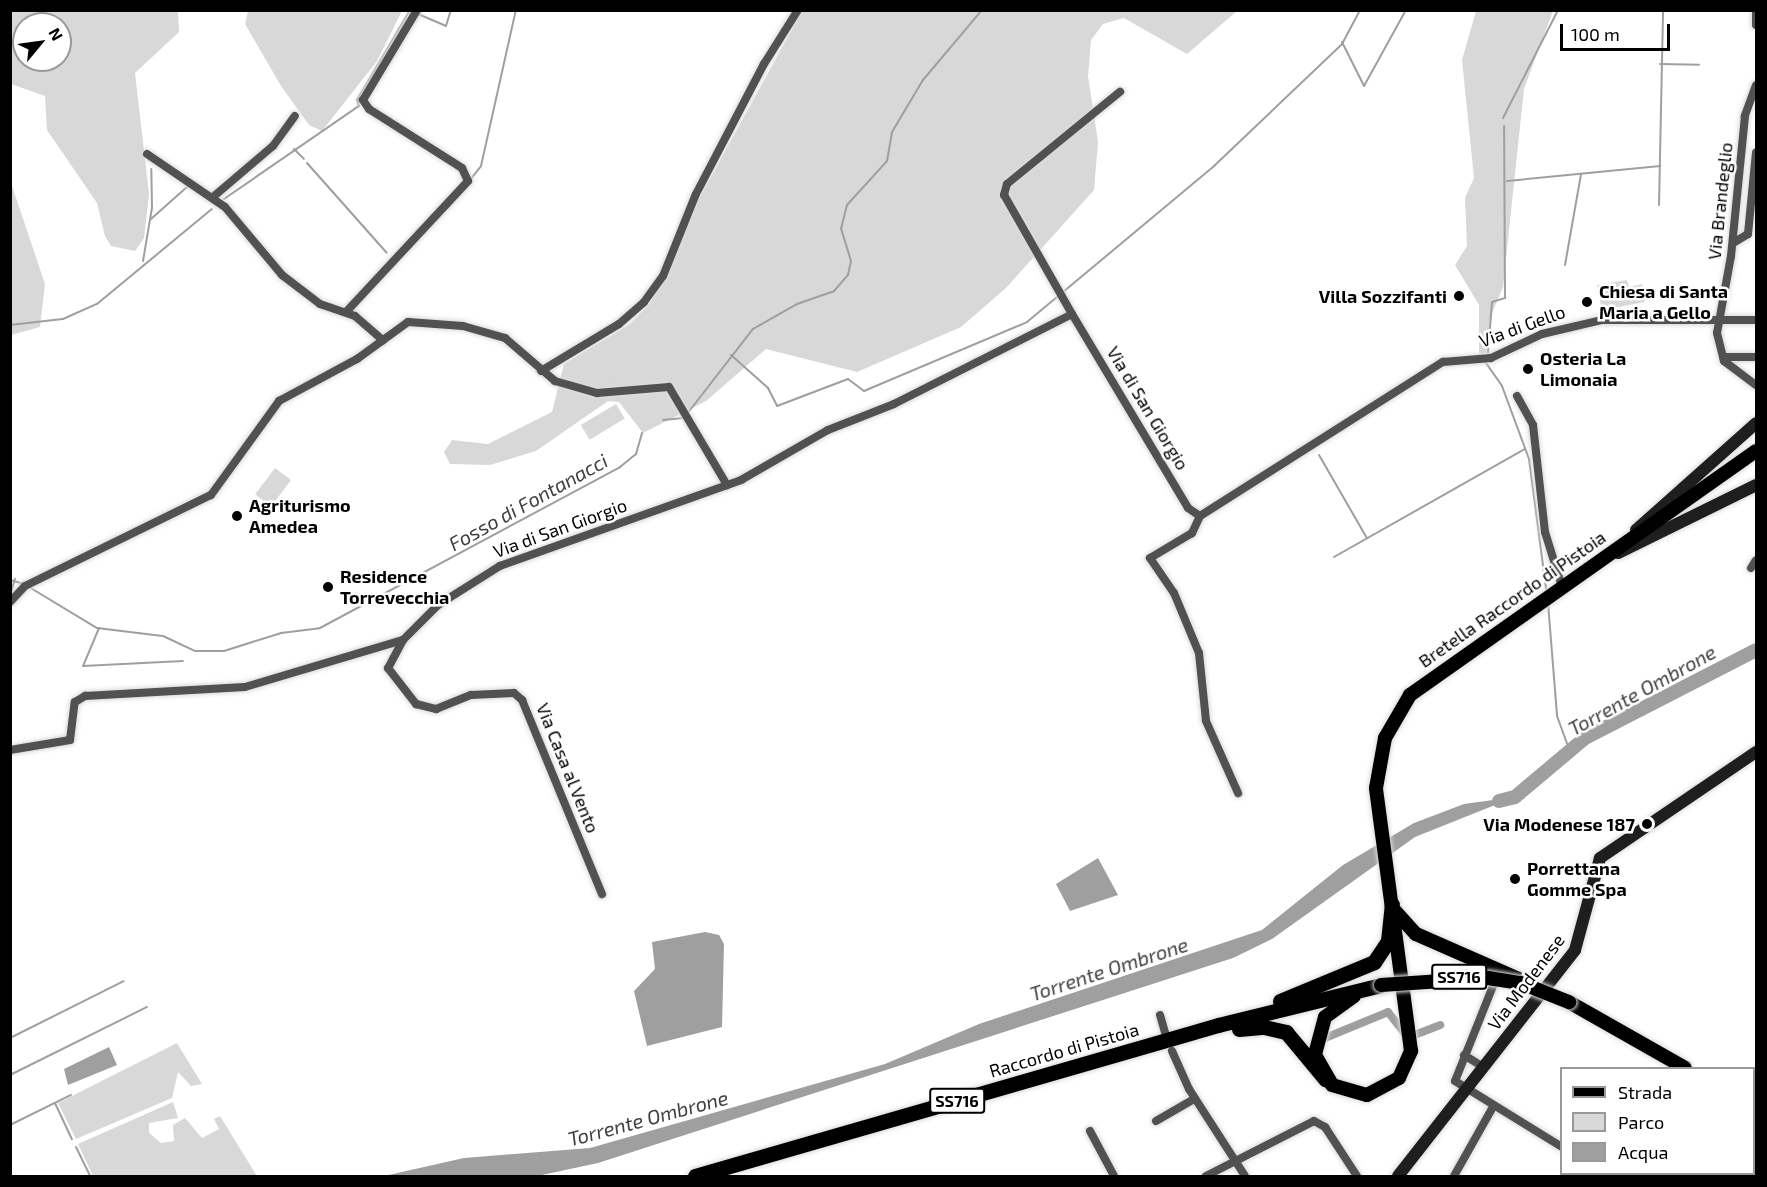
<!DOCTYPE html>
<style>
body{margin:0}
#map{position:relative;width:1767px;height:1187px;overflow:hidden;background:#fff;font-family:"Exo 2",sans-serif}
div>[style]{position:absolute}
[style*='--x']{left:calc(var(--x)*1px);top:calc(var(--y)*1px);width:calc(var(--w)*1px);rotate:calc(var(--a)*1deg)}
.green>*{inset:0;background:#d8d8d8;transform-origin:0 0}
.water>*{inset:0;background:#9f9f9f}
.stream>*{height:2px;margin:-1px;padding:0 1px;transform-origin:1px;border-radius:1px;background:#9f9f9f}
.canal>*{height:8px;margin:-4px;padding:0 4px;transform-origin:4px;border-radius:4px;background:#9f9f9f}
.river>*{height:14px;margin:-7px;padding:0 7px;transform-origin:7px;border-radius:7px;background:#9f9f9f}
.roads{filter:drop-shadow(0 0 2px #dbdbdb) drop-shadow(0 0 2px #dbdbdb)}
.street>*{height:8px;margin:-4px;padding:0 4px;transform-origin:4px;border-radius:4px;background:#515151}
.secondary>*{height:12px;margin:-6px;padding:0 6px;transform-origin:6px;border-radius:6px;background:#1e1e1e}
.primary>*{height:14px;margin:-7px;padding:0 7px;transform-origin:7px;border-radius:7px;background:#000}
.highway>*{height:15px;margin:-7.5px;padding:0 7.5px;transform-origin:7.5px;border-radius:7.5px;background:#000}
.bridges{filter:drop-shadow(0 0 2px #dbdbdb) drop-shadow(0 0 2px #dbdbdb)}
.primary-bridge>*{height:14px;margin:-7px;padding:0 7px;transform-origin:7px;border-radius:7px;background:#000}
.dots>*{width:16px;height:16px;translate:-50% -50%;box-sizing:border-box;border:3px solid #fff;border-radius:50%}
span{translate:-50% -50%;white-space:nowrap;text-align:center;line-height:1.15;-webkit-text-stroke:5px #fff;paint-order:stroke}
.shield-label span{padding:2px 4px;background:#fff;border:2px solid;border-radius:4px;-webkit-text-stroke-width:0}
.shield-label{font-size:16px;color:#000;font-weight:700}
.street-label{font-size:18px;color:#000}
.poi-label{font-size:18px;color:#000;font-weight:700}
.left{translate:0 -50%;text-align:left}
.right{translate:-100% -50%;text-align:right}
.water-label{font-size:20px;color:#404040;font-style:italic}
.frame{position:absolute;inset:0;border:12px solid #000;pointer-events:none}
.legend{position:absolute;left:1560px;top:1067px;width:195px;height:108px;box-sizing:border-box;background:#fff;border:2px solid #999;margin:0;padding:8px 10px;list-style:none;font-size:18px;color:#000}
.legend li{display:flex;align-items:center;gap:12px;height:30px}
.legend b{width:30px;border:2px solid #999}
.north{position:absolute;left:12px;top:12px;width:60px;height:60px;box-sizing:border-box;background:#fff;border:2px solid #999;border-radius:50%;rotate:61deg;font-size:16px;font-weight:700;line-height:24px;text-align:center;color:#000}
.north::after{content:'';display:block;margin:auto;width:21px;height:27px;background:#000;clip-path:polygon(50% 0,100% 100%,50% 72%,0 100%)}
.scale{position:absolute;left:1560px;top:24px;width:110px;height:27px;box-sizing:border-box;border:3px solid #000;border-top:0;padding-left:8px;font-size:18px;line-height:21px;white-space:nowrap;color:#000;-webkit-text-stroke:4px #fff;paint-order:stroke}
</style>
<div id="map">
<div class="green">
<div style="clip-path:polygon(evenodd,10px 11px,178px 11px,179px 32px,135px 73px,149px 194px,144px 238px,135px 251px,111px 246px,105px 236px,97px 203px,47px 130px,45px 96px,11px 84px,10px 11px,24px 24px,60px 24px,60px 60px,24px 60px,24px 24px)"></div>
<div style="clip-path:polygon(248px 11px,248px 10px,402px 11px,377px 61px,322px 131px,309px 125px,281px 86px,245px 24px)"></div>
<div style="clip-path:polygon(802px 11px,1237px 11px,1187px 54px,1124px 18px,1103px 24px,1091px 40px,1088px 76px,1098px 142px,1094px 190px,1006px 288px,961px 327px,857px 372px,766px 349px,706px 401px,643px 433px,619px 402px,608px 401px,536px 451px,490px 465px,450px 464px,444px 452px,452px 440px,488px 444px,552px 412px,564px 364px,630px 324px,651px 302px,699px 199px)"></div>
<div style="clip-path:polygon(1476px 11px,1553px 11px,1524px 89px,1503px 287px,1490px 318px,1487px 353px,1479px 354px,1479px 305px,1455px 265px,1467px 246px,1465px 198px,1474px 178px,1462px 60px)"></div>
<div style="clip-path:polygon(11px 183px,45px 284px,40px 327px,11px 335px)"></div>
<div style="clip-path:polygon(1627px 280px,1629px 287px,1642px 284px,1645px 302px,1602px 310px,1597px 285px)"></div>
<div style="left:616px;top:404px;width:17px;height:41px;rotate:59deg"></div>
<div style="left:275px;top:468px;width:20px;height:33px;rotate:37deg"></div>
<div style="clip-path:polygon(177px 1043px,202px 1084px,191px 1086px,178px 1072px,172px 1098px,76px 1139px,58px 1103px)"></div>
<div style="clip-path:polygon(173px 1102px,178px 1118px,149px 1123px,149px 1133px,161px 1143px,174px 1141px,173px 1125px,185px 1118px,202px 1138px,219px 1129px,214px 1119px,220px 1116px,257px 1176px,93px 1176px,78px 1144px)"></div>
</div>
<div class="water">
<div style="clip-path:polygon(1515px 797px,1415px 837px,1272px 939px,1233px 958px,598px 1163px,542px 1175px,384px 1176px,464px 1158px,590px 1148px,885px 1064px,979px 1024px,1262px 930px,1343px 865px,1414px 823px,1464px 804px)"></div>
<div style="clip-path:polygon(1098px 858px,1118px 895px,1070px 911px,1056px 884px)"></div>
<div style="clip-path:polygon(705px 932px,719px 935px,724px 944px,722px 1027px,647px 1046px,634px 991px,655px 969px,652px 942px)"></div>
<div style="clip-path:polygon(109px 1047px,117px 1065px,68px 1085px,64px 1069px)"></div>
</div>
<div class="stream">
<div style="--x:418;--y:14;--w:30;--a:23"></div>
<div style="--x:446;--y:26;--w:17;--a:-73"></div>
<div style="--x:1342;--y:42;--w:49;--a:63.4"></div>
<div style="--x:1364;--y:86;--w:87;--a:-61.1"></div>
<div style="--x:1660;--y:64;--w:39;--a:1"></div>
<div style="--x:1503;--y:118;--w:121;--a:-63"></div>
<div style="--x:294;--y:149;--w:14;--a:45"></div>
<div style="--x:307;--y:163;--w:120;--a:48.4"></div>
<div style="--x:1507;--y:181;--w:154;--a:-5.6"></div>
<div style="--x:224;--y:199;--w:164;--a:-34.6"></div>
<div style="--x:359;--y:106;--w:6;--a:-108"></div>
<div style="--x:357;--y:100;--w:104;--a:-59.5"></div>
<div style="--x:1659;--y:205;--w:195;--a:-88.8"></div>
<div style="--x:448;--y:208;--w:53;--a:-51.8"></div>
<div style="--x:481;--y:166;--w:160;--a:-77.4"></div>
<div style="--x:151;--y:219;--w:50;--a:-41.7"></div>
<div style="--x:143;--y:261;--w:54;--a:-80.4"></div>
<div style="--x:152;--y:208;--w:39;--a:-91"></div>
<div style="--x:1565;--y:265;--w:92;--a:-80"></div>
<div style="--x:10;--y:325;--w:53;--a:-6.5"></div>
<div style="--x:63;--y:319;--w:37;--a:-24"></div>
<div style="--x:97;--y:304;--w:149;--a:-39.6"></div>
<div style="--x:1488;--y:353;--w:51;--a:-85.5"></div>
<div style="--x:1492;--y:302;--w:14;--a:-17"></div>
<div style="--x:1505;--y:298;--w:172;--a:-90.3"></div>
<div style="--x:731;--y:355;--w:50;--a:41.7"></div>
<div style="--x:768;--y:388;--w:20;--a:63"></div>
<div style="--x:777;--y:406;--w:76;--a:-20.8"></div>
<div style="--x:848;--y:379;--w:20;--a:37"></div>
<div style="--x:864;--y:391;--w:177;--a:-22.9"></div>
<div style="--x:1027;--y:322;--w:244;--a:-39.8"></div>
<div style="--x:1214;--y:166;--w:177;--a:-43.6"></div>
<div style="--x:1342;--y:44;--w:38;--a:-62"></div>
<div style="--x:1486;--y:363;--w:28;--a:55"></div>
<div style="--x:1502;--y:386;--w:78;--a:69.7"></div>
<div style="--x:1529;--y:459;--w:131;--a:82.5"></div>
<div style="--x:687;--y:414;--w:108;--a:-52.2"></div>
<div style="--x:753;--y:329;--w:51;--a:-29.6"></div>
<div style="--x:797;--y:304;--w:39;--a:-19"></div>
<div style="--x:834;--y:291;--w:21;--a:-49"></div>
<div style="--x:848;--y:275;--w:14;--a:-78"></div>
<div style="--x:851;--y:261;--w:34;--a:-107"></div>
<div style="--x:841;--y:229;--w:25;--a:-76"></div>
<div style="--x:847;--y:205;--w:59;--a:-47.7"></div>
<div style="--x:887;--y:161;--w:29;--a:-80"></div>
<div style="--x:892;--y:132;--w:61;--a:-59.2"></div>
<div style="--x:923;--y:80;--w:92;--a:-49.9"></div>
<div style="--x:663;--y:420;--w:20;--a:-6"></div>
<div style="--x:1319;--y:455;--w:96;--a:60"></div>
<div style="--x:1334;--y:557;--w:219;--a:-29.5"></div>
<div style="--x:10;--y:580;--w:15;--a:16"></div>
<div style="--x:29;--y:587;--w:79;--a:31.1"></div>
<div style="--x:97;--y:628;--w:66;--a:6.9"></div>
<div style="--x:163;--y:636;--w:35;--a:25"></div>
<div style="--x:195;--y:651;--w:29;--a:0"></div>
<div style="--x:224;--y:651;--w:60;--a:-17.5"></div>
<div style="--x:281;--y:633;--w:39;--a:-7"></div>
<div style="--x:320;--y:628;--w:340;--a:-28.2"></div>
<div style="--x:620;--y:467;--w:21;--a:-39"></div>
<div style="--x:636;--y:454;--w:22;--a:-74"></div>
<div style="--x:10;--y:596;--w:18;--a:-74"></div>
<div style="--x:1548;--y:603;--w:113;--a:85.4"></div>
<div style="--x:1557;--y:716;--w:37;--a:70"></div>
<div style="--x:99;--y:628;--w:41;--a:112.8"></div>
<div style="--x:83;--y:666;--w:100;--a:-2.9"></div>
<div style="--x:10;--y:1038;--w:127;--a:-26.6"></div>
<div style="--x:10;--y:1075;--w:153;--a:-26.4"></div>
<div style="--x:55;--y:1103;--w:40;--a:65"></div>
<div style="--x:10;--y:1125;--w:68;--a:-26.2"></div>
<div style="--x:76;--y:1147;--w:32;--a:64"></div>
</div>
<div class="canal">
<div style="--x:1417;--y:1034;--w:25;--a:-21"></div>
<div style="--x:1325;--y:1038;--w:68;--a:-22.4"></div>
<div style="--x:1388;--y:1012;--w:29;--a:52"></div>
</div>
<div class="river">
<div style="--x:1499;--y:801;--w:16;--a:-14"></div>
<div style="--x:1515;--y:797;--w:92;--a:-40.1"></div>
<div style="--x:1585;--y:738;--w:192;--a:-27.2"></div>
</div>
<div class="roads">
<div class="street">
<div style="--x:1756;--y:10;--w:15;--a:90"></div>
<div style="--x:1756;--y:85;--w:33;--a:110"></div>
<div style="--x:1745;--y:116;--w:141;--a:95.7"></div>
<div style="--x:1731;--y:256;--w:78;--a:100.3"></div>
<div style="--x:1717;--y:333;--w:29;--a:76"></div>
<div style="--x:1724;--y:361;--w:40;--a:37"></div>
<div style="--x:147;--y:154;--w:94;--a:34.2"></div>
<div style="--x:225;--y:207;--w:89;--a:50"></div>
<div style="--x:282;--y:275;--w:48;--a:37.3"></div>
<div style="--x:320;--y:304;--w:37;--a:19"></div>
<div style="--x:355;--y:316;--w:37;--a:41"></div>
<div style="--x:213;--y:197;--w:79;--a:-40.4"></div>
<div style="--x:273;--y:146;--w:37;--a:-54"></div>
<div style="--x:1733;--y:243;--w:17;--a:-31"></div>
<div style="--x:1748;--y:234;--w:82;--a:-84.4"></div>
<div style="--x:346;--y:312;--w:179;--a:-47"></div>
<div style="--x:468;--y:181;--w:14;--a:-115"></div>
<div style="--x:462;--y:168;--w:110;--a:-147.6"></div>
<div style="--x:369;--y:109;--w:11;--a:-124"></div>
<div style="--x:363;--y:100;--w:105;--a:-59"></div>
<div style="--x:1072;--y:314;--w:137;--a:-119.7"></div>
<div style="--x:1004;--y:195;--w:11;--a:-75"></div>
<div style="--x:1007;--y:184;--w:146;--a:-39.2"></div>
<div style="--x:1723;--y:357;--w:33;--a:0"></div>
<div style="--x:541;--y:371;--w:91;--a:-31.1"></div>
<div style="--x:619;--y:324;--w:33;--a:-41"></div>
<div style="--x:644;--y:302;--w:32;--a:-54"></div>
<div style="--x:663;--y:276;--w:88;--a:-68.1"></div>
<div style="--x:696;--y:194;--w:147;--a:-62.4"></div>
<div style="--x:764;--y:64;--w:64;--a:-57.8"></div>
<div style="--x:1517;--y:396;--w:33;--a:61"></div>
<div style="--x:1533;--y:425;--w:108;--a:83.6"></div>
<div style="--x:1545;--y:532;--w:58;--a:72.8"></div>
<div style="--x:1200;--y:516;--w:288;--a:-32.4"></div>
<div style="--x:1443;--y:362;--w:48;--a:-4.8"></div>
<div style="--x:1491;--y:358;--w:56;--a:-25.2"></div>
<div style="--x:1542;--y:334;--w:62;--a:-13.1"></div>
<div style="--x:1602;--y:320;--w:154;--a:0"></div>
<div style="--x:1200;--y:516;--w:19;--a:115"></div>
<div style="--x:1192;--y:533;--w:49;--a:149.2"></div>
<div style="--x:1150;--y:558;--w:42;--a:55.6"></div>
<div style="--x:1174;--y:593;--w:65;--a:67.4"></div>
<div style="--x:1199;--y:653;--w:68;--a:84.1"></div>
<div style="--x:1206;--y:721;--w:79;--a:66"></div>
<div style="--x:1751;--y:568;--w:9;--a:-58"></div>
<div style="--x:10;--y:602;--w:22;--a:-47"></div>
<div style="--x:25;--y:586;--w:207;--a:-26.1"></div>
<div style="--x:211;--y:495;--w:116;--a:-54.1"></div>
<div style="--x:279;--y:401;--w:89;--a:-28.3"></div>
<div style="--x:357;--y:359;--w:63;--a:-36"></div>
<div style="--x:408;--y:322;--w:55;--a:4.2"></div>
<div style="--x:463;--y:326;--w:44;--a:15.9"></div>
<div style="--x:505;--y:338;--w:66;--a:40.7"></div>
<div style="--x:555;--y:381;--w:44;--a:15.9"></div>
<div style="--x:597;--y:393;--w:72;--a:-4.8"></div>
<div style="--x:669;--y:387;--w:114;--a:59.4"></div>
<div style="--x:403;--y:640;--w:32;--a:118"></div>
<div style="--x:388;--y:668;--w:46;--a:52.1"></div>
<div style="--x:416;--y:704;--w:21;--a:14"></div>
<div style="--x:436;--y:709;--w:38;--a:-22"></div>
<div style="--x:471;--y:695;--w:43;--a:-2.7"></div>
<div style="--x:514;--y:693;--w:11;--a:41"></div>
<div style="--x:522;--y:700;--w:210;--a:67.6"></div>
<div style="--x:10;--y:750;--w:61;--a:-9.5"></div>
<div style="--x:70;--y:740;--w:38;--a:-83"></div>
<div style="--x:75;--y:702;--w:12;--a:-31"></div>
<div style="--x:85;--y:696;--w:160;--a:-3.2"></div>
<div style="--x:245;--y:687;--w:165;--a:-16.6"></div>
<div style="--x:403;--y:640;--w:49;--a:-45"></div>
<div style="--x:438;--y:605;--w:73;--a:-32.2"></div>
<div style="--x:500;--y:566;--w:256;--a:-19.6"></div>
<div style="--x:741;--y:480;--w:100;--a:-29.9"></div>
<div style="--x:828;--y:430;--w:71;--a:-21.5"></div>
<div style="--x:894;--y:404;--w:199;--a:-26.8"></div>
<div style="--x:1072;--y:314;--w:226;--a:59.1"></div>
<div style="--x:1188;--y:508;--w:14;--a:34"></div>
<div style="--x:1493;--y:986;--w:102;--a:111.8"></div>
<div style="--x:1455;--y:1081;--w:126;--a:31.7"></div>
<div style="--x:1160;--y:1015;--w:22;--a:74"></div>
<div style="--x:1172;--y:1051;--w:42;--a:65.9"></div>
<div style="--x:1189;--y:1089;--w:103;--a:57.2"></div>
<div style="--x:1464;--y:1055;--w:22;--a:32"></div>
<div style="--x:1156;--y:1121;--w:44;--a:-30.1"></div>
<div style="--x:1090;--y:1131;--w:51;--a:61.9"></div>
<div style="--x:1746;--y:1174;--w:3;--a:45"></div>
<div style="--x:1206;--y:1176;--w:121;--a:-27"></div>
<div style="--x:1314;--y:1121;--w:13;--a:29"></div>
<div style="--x:1325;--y:1127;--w:59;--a:56.9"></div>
<div style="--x:1454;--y:1176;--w:81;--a:-60.6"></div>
</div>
<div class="secondary">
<div style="--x:1636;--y:530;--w:161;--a:-41.7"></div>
<div style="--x:1618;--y:553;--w:154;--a:-26.2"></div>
<div style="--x:1398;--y:1176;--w:287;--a:-51.9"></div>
<div style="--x:1575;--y:950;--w:95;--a:-74.8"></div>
<div style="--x:1600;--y:858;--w:189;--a:-34.2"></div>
<div style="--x:1594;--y:1176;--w:7;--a:-16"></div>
</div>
<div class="primary">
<div style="--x:1395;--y:911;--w:31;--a:48"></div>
<div style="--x:1416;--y:934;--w:117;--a:23.7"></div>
<div style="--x:1354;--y:996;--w:36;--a:144"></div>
<div style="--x:1325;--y:1017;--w:39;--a:105"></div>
<div style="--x:1315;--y:1055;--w:34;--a:60"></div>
<div style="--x:1332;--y:1085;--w:36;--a:16"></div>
<div style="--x:1367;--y:1095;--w:36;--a:-28"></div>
<div style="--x:1399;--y:1078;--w:30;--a:-66"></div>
<div style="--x:1411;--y:1051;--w:265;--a:-97.6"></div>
<div style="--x:1376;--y:788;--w:51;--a:-79.8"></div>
<div style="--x:1385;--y:738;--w:50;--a:-59.8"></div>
<div style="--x:1410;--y:695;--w:423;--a:-35.2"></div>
<div style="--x:1569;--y:1002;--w:133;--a:29.6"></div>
<div style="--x:1754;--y:1103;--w:2;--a:-27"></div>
</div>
<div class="highway">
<div style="--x:1280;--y:1001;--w:102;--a:-22.5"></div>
<div style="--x:1374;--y:962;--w:25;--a:-56"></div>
<div style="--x:1388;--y:941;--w:37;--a:-84"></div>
<div style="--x:1239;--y:1029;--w:25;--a:-5"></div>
<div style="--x:1264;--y:1027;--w:23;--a:13"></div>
<div style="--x:1286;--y:1032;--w:62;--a:50.2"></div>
<div style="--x:695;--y:1176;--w:544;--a:-16.1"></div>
<div style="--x:1218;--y:1025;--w:168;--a:-13.8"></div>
</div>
</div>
<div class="bridges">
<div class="primary-bridge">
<div style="--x:1381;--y:985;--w:107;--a:-3.7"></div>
<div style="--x:1488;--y:978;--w:33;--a:9"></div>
<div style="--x:1521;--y:983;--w:52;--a:21.6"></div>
</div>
</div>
<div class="dots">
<div style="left:1459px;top:296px;background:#000"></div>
<div style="left:1587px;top:302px;background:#000"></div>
<div style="left:1528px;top:369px;background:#000"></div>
<div style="left:237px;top:516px;background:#000"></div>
<div style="left:328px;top:587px;background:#000"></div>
<div style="left:1647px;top:824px;background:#000"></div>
<div style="left:1515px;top:879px;background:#000"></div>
</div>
<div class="shield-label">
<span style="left:1459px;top:977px">SS716</span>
<span style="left:957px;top:1101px">SS716</span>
</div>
<div class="street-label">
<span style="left:1720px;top:201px;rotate:-84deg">Via Brandeglio</span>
<span style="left:1522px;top:326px;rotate:-20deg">Via di Gello</span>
<span style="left:1148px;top:408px;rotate:59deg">Via di San Giorgio</span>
<span style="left:560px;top:528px;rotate:-20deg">Via di San Giorgio</span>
<span style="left:1512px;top:599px;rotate:-35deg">Bretella Raccordo di Pistoia</span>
<span style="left:568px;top:768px;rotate:68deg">Via Casa al Vento</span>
<span style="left:1526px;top:982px;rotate:-53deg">Via Modenese</span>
<span style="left:1064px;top:1050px;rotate:-16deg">Raccordo di Pistoia</span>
</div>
<div class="poi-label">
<span class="left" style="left:1599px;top:302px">Chiesa di Santa<br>Maria a Gello</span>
<span class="right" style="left:1447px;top:296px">Villa Sozzifanti</span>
<span class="left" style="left:1540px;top:369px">Osteria La<br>Limonaia</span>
<span class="left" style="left:249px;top:516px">Agriturismo<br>Amedea</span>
<span class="left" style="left:340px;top:587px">Residence<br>Torrevecchia</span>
<span class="right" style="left:1635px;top:824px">Via Modenese 187</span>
<span class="left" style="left:1527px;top:879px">Porrettana<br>Gomme Spa</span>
</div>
<div class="water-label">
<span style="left:528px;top:502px;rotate:-29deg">Fosso di Fontanacci</span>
<span style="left:1642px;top:690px;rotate:-29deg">Torrente Ombrone</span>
<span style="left:1109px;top:969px;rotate:-18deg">Torrente Ombrone</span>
<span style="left:648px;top:1118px;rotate:-15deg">Torrente Ombrone</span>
</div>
<div class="frame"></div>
<ul class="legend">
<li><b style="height:8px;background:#000"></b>Strada</li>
<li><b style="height:16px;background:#d8d8d8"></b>Parco</li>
<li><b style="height:16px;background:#9f9f9f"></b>Acqua</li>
</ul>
<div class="north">N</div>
<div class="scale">100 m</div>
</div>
